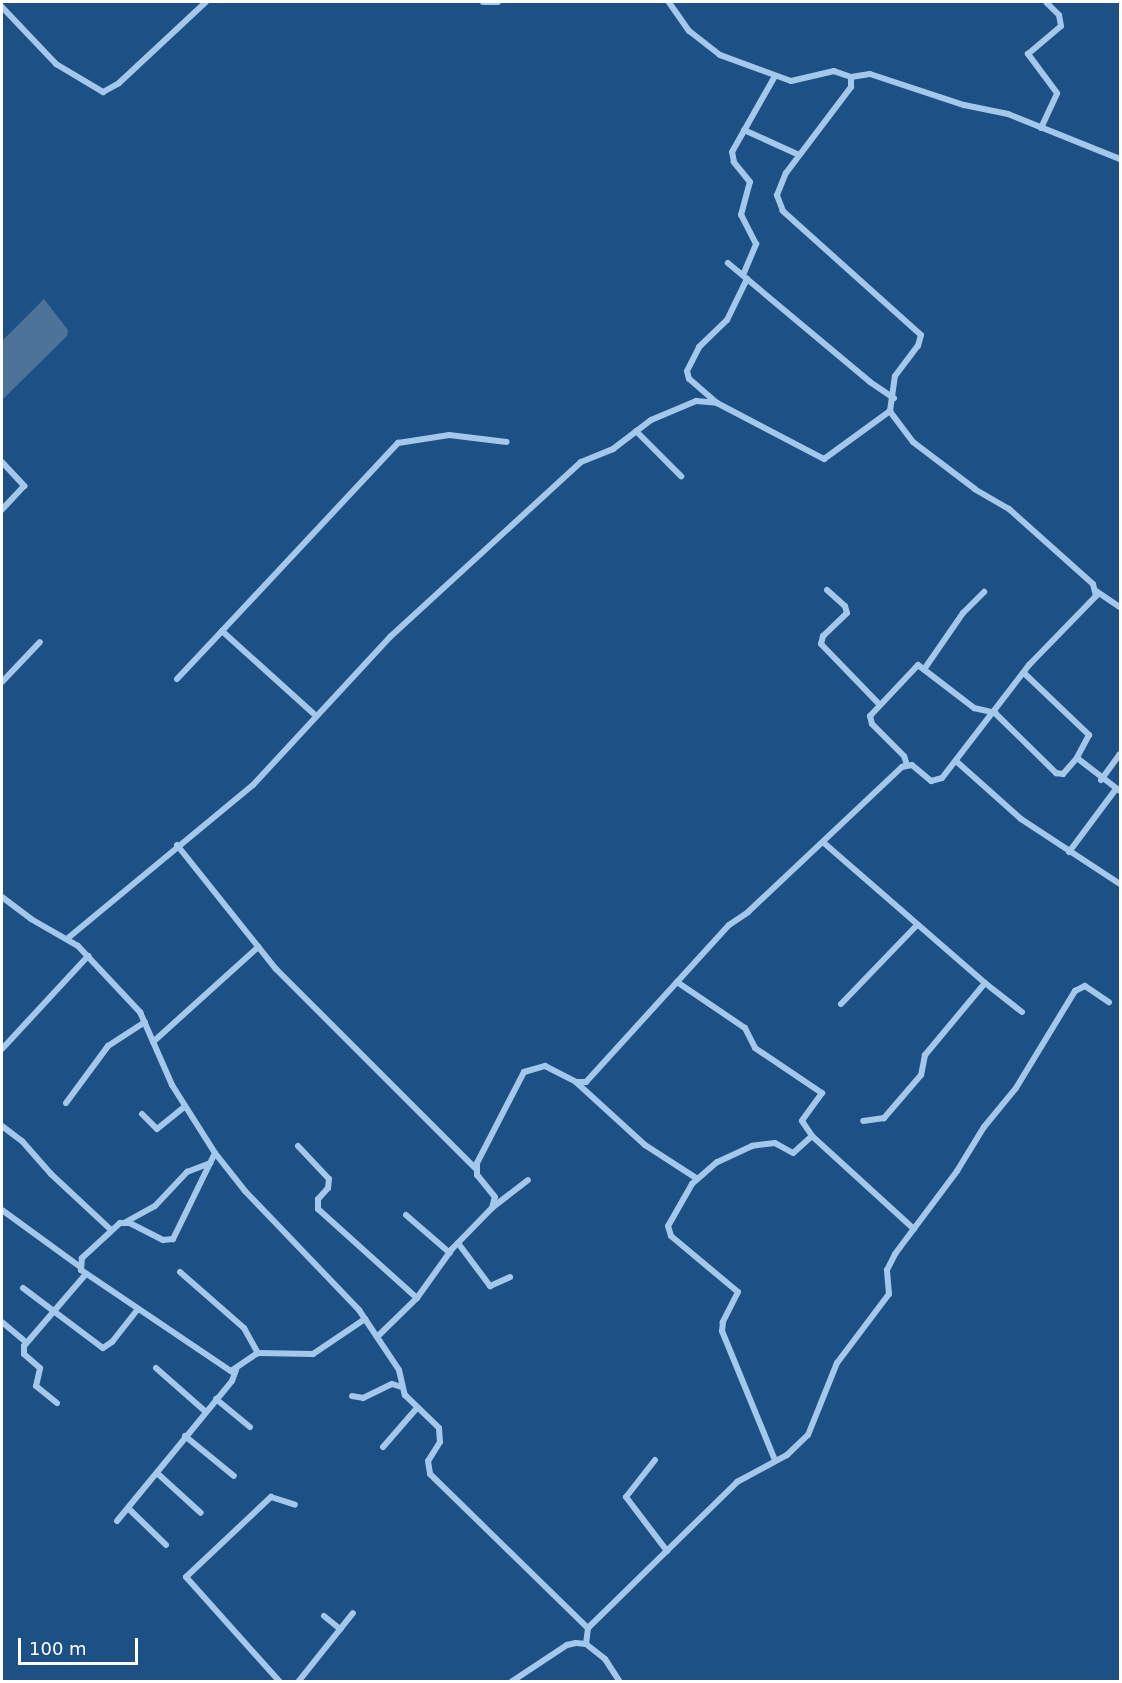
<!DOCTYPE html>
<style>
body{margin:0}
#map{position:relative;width:1122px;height:1683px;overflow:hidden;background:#1d5085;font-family:"DejaVu Sans",sans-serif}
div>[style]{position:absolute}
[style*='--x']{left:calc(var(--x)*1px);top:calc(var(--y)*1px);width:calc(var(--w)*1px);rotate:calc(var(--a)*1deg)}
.water>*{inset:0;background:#4d7398}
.street>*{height:6px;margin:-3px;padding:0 3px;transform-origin:3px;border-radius:3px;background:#a4c8eb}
span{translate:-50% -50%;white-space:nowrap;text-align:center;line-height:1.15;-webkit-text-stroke:4.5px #1d5085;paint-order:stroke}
.frame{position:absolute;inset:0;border:3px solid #fff;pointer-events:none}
.scale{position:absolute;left:18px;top:1638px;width:120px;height:27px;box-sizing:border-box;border:3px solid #fff;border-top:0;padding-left:8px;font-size:18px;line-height:21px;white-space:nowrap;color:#fff;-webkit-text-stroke:4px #1d5085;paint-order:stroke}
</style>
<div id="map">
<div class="water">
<div style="clip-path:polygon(44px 299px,68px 330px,67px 336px,2px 400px,2px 341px)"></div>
</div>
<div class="street">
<div style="--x:483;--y:2;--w:15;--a:0"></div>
<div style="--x:2;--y:7;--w:79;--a:46.5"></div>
<div style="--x:56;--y:64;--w:55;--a:30.8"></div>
<div style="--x:103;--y:92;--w:18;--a:-29"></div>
<div style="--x:119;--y:83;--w:119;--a:-43"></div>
<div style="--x:851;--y:77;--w:19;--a:-9"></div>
<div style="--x:870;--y:74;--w:99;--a:18.3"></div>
<div style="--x:964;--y:105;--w:45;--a:11.6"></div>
<div style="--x:1008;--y:114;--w:121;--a:21.9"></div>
<div style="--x:1041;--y:128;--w:38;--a:-65"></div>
<div style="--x:1057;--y:93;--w:49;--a:-126.6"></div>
<div style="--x:1028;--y:54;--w:43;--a:-40.3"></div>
<div style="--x:1061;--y:26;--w:11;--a:-100"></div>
<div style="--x:1059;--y:15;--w:18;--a:-135"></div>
<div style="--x:744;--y:130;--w:60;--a:24.4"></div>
<div style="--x:743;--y:275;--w:34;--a:-67"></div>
<div style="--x:756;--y:244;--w:33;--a:-117"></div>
<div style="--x:741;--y:215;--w:34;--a:-75"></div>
<div style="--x:750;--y:182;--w:26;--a:-129"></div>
<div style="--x:734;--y:162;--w:10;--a:-101"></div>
<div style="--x:732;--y:152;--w:87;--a:-60.5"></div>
<div style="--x:747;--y:279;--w:160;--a:39.9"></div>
<div style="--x:870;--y:382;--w:29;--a:34"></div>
<div style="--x:717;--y:403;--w:37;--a:-139"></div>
<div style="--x:689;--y:379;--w:8;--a:-104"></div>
<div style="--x:687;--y:371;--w:27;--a:-63"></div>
<div style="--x:699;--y:347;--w:39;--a:-44"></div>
<div style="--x:727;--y:320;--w:46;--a:-64"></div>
<div style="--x:747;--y:279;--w:25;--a:-140"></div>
<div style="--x:636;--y:431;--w:64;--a:45"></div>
<div style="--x:2;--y:462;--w:33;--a:47"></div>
<div style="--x:24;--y:486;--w:33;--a:133"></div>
<div style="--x:827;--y:590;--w:24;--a:42"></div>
<div style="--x:845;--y:606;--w:7;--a:74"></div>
<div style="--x:847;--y:613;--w:33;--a:136"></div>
<div style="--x:823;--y:636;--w:8;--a:104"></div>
<div style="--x:821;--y:644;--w:83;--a:46"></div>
<div style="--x:1096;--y:591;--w:29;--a:34"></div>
<div style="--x:222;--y:631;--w:258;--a:-46.9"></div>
<div style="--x:398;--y:443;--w:52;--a:-8.9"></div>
<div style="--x:449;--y:435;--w:58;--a:6.9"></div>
<div style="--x:925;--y:668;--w:67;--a:-55.4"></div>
<div style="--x:963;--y:613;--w:30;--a:-45"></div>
<div style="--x:1024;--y:673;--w:90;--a:43.6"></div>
<div style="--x:1089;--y:735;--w:26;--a:118"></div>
<div style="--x:1077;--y:758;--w:54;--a:37.5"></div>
<div style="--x:177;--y:679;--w:66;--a:-46.8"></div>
<div style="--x:222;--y:631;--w:125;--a:42.1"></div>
<div style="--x:2;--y:682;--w:55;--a:-46.5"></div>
<div style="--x:956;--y:761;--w:87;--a:41.7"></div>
<div style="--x:1021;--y:819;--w:118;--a:33.3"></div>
<div style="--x:907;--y:765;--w:9;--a:-108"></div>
<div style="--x:904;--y:756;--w:45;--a:-135"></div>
<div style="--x:872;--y:724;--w:8;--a:-104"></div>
<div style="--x:870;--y:716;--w:70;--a:-46.7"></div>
<div style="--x:918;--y:665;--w:71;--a:37.5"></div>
<div style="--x:974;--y:708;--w:22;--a:13"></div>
<div style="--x:995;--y:713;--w:86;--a:44.5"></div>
<div style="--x:1056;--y:773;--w:7;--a:8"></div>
<div style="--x:1063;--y:774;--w:21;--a:-49"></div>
<div style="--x:1101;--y:780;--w:32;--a:-54"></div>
<div style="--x:824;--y:843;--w:213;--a:41"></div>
<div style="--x:985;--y:983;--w:94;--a:129.8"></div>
<div style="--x:925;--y:1055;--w:20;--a:101"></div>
<div style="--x:921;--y:1075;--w:57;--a:130.7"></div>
<div style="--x:884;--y:1118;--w:21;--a:172"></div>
<div style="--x:177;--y:845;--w:159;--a:51.4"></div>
<div style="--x:276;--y:969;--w:281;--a:45"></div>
<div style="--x:1069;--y:852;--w:79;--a:-53.3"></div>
<div style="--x:2;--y:897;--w:36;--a:37"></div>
<div style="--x:31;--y:919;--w:54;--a:29.9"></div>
<div style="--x:78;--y:946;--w:91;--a:46.8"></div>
<div style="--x:140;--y:1012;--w:80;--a:66.3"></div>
<div style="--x:172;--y:1085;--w:80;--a:57.7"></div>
<div style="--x:215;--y:1153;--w:48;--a:51.7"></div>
<div style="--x:245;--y:1191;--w:165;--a:46.2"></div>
<div style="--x:359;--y:1310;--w:72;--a:56.3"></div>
<div style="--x:399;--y:1370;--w:26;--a:77"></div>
<div style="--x:405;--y:1395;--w:47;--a:44.1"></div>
<div style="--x:439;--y:1428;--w:14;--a:86"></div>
<div style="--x:440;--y:1442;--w:22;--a:122"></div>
<div style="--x:428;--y:1461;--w:13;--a:81"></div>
<div style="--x:430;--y:1474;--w:221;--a:44.3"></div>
<div style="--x:588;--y:1628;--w:16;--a:97"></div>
<div style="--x:68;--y:938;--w:240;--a:-39.6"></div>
<div style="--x:253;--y:785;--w:202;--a:-47.2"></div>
<div style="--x:390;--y:637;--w:259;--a:-42.5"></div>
<div style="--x:581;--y:462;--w:35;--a:-22"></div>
<div style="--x:613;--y:449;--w:48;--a:-37.3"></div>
<div style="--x:651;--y:420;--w:49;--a:-22.9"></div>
<div style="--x:696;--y:401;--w:21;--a:5"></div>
<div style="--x:717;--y:403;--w:121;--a:27.6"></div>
<div style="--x:824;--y:459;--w:82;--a:-36"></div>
<div style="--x:890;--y:411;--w:35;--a:-82"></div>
<div style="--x:895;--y:376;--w:38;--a:-53"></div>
<div style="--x:918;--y:346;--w:11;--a:-75"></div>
<div style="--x:921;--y:335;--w:186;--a:-138.1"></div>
<div style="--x:783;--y:211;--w:17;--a:-111"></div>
<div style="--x:777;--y:195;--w:24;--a:-68"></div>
<div style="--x:786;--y:173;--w:108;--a:-52.9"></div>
<div style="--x:851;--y:87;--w:10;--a:-90"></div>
<div style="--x:851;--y:77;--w:18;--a:-161"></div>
<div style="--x:834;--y:71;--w:44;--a:166.9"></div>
<div style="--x:791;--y:81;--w:76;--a:-159.9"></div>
<div style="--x:720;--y:55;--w:39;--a:-142"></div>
<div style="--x:689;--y:31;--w:35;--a:-125"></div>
<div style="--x:677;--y:982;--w:82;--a:34.1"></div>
<div style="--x:745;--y:1028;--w:22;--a:63"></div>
<div style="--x:755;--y:1048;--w:81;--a:33.9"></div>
<div style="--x:822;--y:1093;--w:34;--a:126"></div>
<div style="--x:802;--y:1121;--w:18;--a:56"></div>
<div style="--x:812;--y:1136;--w:25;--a:138"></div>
<div style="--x:793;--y:1153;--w:21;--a:-151"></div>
<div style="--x:775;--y:1143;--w:23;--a:173"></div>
<div style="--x:752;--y:1146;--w:38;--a:155"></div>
<div style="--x:717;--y:1162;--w:33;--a:139"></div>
<div style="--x:692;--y:1184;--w:48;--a:119.7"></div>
<div style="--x:668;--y:1226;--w:10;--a:73"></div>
<div style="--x:671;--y:1236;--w:87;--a:39.9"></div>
<div style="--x:738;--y:1292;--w:34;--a:117"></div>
<div style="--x:723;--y:1322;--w:9;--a:96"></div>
<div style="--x:722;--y:1331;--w:139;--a:67.7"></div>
<div style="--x:985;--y:983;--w:47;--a:38.1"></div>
<div style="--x:841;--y:1004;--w:110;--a:-46.1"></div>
<div style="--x:153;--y:1042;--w:142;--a:-42.1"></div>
<div style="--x:2;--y:1049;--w:127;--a:-47.2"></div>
<div style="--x:577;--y:1083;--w:92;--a:42.4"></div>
<div style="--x:645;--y:1145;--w:61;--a:32.9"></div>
<div style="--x:66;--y:1103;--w:71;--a:-53.6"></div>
<div style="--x:108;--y:1046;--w:44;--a:-33"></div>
<div style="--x:142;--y:1114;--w:21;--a:45"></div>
<div style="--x:157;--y:1129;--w:36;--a:-39"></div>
<div style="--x:2;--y:1126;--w:25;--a:37"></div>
<div style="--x:22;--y:1141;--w:44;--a:48.7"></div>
<div style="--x:51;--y:1174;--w:82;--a:43"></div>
<div style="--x:812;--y:1136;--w:138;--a:42.4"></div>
<div style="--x:298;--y:1146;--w:45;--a:46.8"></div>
<div style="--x:329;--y:1179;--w:9;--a:96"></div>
<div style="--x:328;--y:1188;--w:15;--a:132"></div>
<div style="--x:318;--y:1199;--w:10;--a:90"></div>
<div style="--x:318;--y:1209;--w:133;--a:42"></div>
<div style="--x:215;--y:1153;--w:96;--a:116"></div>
<div style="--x:173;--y:1239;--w:10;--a:174"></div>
<div style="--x:163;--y:1240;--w:38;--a:-153"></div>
<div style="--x:129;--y:1223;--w:9;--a:180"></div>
<div style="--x:120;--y:1223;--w:52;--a:137.4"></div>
<div style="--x:82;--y:1258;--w:12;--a:95"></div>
<div style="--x:81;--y:1270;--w:181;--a:34"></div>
<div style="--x:231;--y:1371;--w:32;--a:-34"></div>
<div style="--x:258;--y:1353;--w:55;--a:1"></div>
<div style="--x:313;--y:1354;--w:63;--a:-33.9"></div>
<div style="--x:493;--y:1207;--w:44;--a:-37.6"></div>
<div style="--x:2;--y:1210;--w:95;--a:36"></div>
<div style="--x:406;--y:1215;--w:58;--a:40.8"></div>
<div style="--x:124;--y:1223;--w:35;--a:-29"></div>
<div style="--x:155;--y:1206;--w:47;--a:-46.7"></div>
<div style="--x:187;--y:1172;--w:25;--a:-21"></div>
<div style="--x:458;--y:1243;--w:54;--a:53.3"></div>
<div style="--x:490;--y:1286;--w:22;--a:-24"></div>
<div style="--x:180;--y:1272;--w:85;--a:41.2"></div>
<div style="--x:244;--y:1328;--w:29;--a:61"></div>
<div style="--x:23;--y:1288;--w:100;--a:36.9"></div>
<div style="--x:103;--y:1348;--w:11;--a:-34"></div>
<div style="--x:112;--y:1342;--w:42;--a:-51.8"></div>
<div style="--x:2;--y:1322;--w:31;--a:40"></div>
<div style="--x:377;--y:1337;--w:56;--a:-44.3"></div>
<div style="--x:417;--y:1298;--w:60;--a:-54.5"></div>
<div style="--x:452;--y:1249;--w:57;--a:-45.7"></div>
<div style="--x:492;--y:1208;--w:11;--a:-75"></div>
<div style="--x:495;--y:1197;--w:28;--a:-129"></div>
<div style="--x:477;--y:1175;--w:12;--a:-90"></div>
<div style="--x:477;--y:1163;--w:102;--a:-62.7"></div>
<div style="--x:524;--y:1072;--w:22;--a:-16"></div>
<div style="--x:545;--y:1066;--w:35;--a:27"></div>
<div style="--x:576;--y:1082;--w:10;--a:0"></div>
<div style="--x:586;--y:1082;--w:212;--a:-47.7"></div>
<div style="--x:729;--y:925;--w:23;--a:-34"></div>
<div style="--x:748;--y:912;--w:212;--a:-43.3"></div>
<div style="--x:902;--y:767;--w:10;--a:-11"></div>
<div style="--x:912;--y:765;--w:25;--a:40"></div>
<div style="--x:931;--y:781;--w:11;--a:-15"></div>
<div style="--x:942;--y:778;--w:143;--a:-52.4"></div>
<div style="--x:1029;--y:665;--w:96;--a:-45.8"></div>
<div style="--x:1096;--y:596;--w:12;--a:-104"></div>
<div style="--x:1093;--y:584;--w:113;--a:-138.2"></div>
<div style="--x:1009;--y:509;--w:39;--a:-150"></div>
<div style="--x:975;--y:489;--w:78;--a:-142.8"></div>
<div style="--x:913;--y:442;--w:39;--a:-127"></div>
<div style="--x:156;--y:1368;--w:65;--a:41.3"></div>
<div style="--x:352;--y:1396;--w:11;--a:10"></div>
<div style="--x:363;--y:1398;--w:32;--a:-26"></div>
<div style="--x:392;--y:1384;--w:10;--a:17"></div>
<div style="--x:216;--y:1399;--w:44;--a:39.5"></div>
<div style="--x:57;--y:1403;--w:27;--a:-141"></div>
<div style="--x:36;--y:1386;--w:18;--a:-77"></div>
<div style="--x:40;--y:1368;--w:21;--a:-139"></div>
<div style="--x:24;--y:1354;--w:8;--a:-90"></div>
<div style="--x:24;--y:1346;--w:94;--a:-49.3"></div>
<div style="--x:185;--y:1436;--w:63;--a:39.2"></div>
<div style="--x:383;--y:1447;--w:52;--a:-48.9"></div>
<div style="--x:655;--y:1460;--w:47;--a:128.1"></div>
<div style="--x:626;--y:1497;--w:68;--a:52.8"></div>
<div style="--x:157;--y:1473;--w:59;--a:42.3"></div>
<div style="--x:128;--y:1508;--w:53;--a:44.2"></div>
<div style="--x:117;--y:1521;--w:181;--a:-50.6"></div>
<div style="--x:232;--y:1381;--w:12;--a:-70"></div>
<div style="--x:324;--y:1616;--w:21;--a:39"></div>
<div style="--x:588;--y:1628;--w:209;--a:-44.4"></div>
<div style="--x:737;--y:1482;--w:57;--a:-28.4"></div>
<div style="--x:787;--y:1455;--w:29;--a:-44"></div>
<div style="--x:808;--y:1435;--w:78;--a:-68.1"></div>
<div style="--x:837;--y:1363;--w:86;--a:-53"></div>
<div style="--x:889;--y:1294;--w:24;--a:-95"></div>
<div style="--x:887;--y:1270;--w:18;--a:-63"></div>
<div style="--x:895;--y:1254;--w:104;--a:-53.2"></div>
<div style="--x:957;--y:1171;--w:52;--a:-58.5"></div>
<div style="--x:984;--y:1127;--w:50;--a:-50.6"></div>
<div style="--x:1016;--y:1088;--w:114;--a:-58.7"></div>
<div style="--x:1075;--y:991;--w:11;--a:-27"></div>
<div style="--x:1085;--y:986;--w:29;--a:34"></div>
<div style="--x:280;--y:1682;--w:141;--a:-131.8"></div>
<div style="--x:186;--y:1577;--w:117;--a:-43.3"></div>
<div style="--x:271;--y:1497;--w:25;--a:18"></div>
<div style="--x:298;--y:1682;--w:88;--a:-51.4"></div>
<div style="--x:511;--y:1682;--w:67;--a:-33.5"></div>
<div style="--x:567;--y:1645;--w:9;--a:-13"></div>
<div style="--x:576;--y:1643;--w:10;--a:6"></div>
<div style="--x:586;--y:1644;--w:24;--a:38"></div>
<div style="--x:605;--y:1659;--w:27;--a:57"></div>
</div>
<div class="frame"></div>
<div class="scale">100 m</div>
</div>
